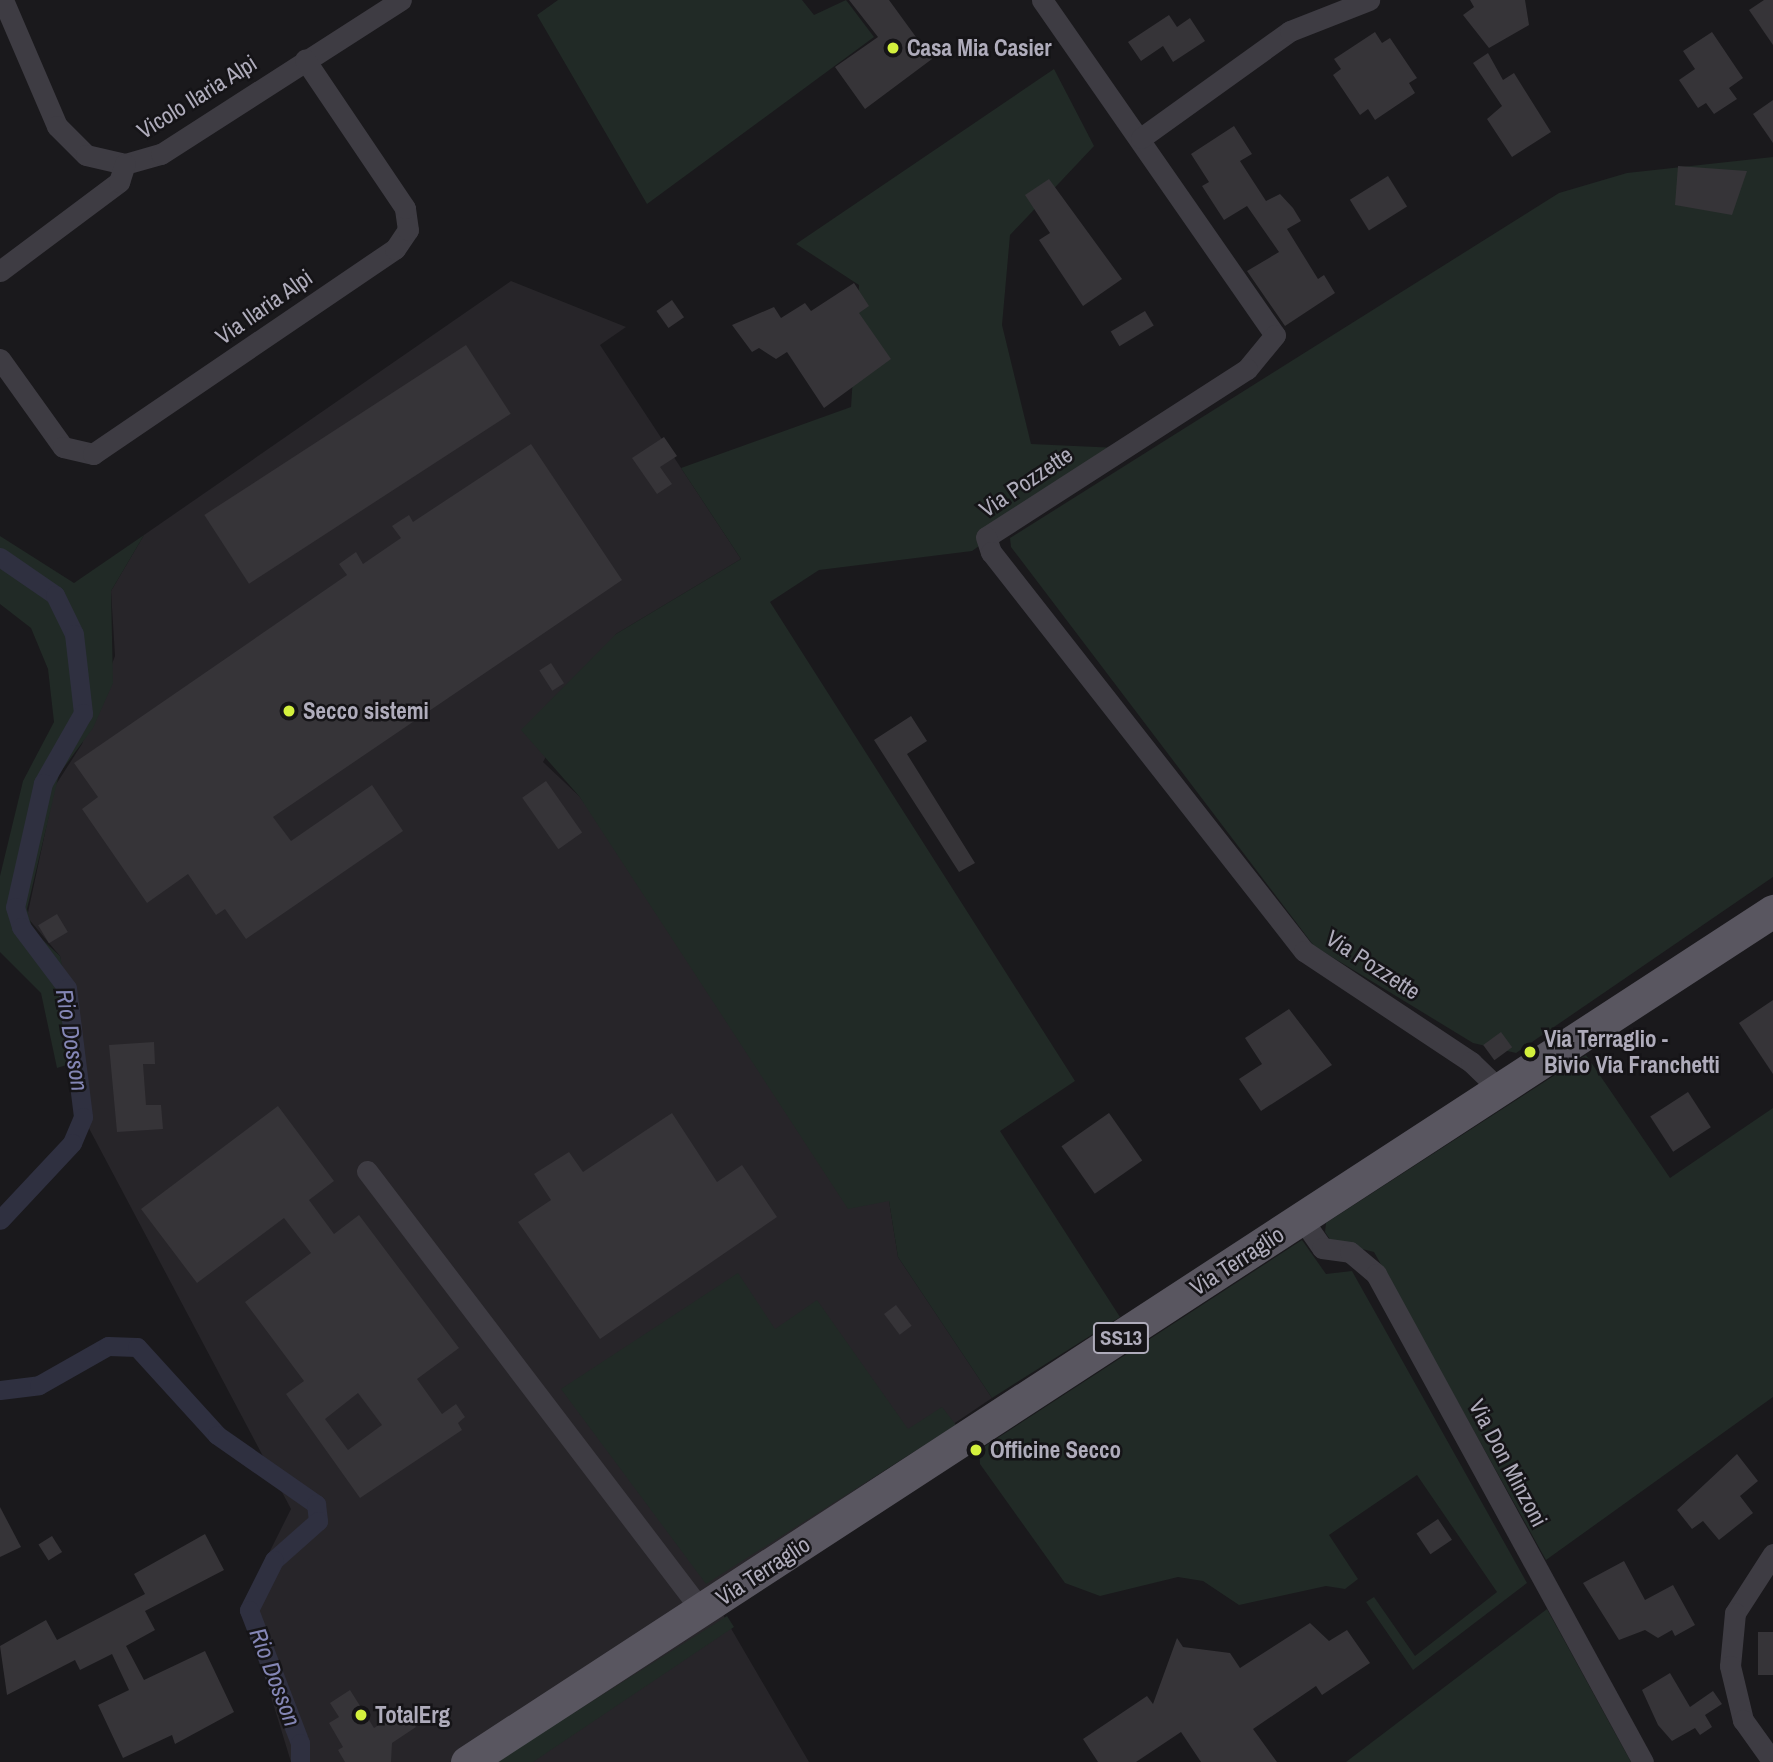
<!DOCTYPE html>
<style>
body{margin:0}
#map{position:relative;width:1773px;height:1762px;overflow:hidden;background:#1a191c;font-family:"Archivo Narrow",sans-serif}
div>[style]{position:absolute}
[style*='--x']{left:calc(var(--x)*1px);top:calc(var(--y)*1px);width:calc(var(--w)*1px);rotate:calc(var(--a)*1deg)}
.built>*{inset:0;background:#272529}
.green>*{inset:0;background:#212a26}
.canal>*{height:19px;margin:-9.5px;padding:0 9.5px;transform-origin:9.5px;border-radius:9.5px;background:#2f3040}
.building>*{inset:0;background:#363438;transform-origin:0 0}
.street>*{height:21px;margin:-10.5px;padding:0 10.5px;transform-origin:10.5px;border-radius:10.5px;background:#3e3c43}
.primary>*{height:33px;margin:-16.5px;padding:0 16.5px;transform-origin:16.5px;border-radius:16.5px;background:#595660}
.dots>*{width:19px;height:19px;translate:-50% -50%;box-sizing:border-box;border:4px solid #151417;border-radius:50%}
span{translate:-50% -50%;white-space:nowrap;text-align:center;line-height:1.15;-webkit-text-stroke:5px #151417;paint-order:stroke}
.shield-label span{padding:2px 5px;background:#151417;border:2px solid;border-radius:5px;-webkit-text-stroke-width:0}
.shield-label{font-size:21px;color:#afacbb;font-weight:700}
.poi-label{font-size:23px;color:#afacbb;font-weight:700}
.left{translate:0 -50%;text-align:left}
.street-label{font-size:23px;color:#afacbb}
.water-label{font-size:24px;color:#8486b5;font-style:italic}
</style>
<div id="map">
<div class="built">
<div style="clip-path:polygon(511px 281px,626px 327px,600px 345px,741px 559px,616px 634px,543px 762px,579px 796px,889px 1201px,898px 1257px,992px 1398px,708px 1589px,809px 1762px,291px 1762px,243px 1605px,291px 1509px,83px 1117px,60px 956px,27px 917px,55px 786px,82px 744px,115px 656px,111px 591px,144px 535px)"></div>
</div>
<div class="green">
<div style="clip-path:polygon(558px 0,802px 0,814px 15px,846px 0,874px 37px,647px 204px,537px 15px)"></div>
<div style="clip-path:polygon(1054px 69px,1094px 146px,1010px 235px,1002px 325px,1031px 444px,1118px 448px,972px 551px,819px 570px,770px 602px,1075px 1081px,1000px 1131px,1120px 1317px,992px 1398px,898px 1257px,889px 1201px,848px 1209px,579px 796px,521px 730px,616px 634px,741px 559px,681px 468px,851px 407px,859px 285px,796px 244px)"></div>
<div style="clip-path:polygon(1773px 157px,1773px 877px,1516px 1053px,1473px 1043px,1314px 946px,1011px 547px,1010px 538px,1559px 193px,1627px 173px)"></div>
<div style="clip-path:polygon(144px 535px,111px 591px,113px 683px,93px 728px,59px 774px,27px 909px,33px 931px,60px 956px,67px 988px,76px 1062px,57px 1068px,41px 993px,0 952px,0 876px,23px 781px,54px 722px,48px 669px,31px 628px,0 604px,0 536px,74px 583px)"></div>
<div style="clip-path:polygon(1586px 1055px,1670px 1178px,1773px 1108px,1773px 1397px,1546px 1560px,1374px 1252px,1331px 1241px,1325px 1232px,1326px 1223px)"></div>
<div style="clip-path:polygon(1302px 1240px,1326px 1274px,1352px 1271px,1527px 1583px,1413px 1670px,1366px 1602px,1374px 1597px,1415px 1656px,1497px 1592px,1417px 1475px,1329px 1535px,1358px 1579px,1345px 1589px,1326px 1586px,1239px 1605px,1203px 1581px,1178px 1577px,1100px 1596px,1065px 1583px,980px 1464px,979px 1450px)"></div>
<div style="clip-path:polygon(738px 1273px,775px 1329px,817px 1300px,908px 1429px,942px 1407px,956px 1425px,706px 1584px,561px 1389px)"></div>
<div style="clip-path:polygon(1547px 1609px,1631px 1762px,1346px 1762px)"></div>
<div style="clip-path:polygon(727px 1616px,734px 1627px,533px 1762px,496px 1762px)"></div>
</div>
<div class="canal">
<div style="--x:0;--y:557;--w:67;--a:34.6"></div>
<div style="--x:55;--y:595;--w:43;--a:64"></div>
<div style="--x:74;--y:634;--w:80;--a:83.5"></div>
<div style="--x:83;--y:713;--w:81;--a:119.7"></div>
<div style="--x:43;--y:783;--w:127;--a:102.7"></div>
<div style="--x:15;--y:907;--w:21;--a:73"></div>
<div style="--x:21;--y:927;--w:76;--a:53"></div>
<div style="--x:67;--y:988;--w:130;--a:82.9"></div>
<div style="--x:83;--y:1117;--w:28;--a:113"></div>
<div style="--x:72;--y:1143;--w:105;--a:133.1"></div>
<div style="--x:0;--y:1390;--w:39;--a:-7"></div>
<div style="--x:39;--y:1385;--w:79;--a:-29.5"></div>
<div style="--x:108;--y:1346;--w:29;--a:2"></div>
<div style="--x:137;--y:1347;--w:119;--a:47.7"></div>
<div style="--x:217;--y:1435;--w:121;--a:34.9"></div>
<div style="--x:316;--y:1504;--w:17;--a:83"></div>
<div style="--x:318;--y:1521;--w:59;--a:138.4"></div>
<div style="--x:274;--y:1560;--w:56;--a:116.6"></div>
<div style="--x:249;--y:1610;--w:142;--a:69"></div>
<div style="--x:300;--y:1743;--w:19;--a:90"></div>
</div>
<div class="building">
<div style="clip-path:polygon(849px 0,889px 0,932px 59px,865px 109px,835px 67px,878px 37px)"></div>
<div style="clip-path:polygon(1470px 0,1525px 0,1529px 25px,1489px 48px,1463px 15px,1474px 7px)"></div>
<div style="clip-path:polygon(1764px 0,1773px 0,1773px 45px,1749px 10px)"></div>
<div style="clip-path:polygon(1169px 15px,1177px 27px,1190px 18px,1205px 41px,1173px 62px,1163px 46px,1141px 61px,1128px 42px)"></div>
<div style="clip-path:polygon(1375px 32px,1382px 43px,1390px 38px,1417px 78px,1409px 83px,1415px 93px,1375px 120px,1368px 109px,1360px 115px,1333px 75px,1341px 69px,1334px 59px)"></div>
<div style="clip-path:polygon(1712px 32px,1743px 78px,1729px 88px,1737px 99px,1714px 114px,1706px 103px,1698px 108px,1679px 80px,1695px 69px,1683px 51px)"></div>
<div style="clip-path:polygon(1488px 53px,1503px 80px,1514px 73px,1551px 132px,1512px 157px,1487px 119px,1502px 106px,1473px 63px)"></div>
<div style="clip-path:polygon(1773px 100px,1773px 143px,1753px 114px)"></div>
<div style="clip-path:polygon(1234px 126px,1252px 154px,1240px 161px,1266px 201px,1280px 194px,1293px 208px,1301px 221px,1287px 229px,1318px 279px,1324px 275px,1335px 293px,1285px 326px,1247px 271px,1279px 252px,1247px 206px,1224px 220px,1202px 186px,1209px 182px,1191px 154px)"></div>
<div style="clip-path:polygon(1678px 166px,1747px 171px,1732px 215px,1675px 205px)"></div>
<div style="left:1388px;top:176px;width:36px;height:45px;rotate:58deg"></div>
<div style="clip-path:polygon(1049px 179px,1122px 279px,1083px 306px,1039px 240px,1050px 233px,1025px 195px)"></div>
<div style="clip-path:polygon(854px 283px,869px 306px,859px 313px,891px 359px,824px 408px,787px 352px,776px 359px,759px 348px,752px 352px,732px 325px,774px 307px,781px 318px,805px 303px,811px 311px)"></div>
<div style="left:672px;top:300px;width:21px;height:19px;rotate:55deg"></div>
<div style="left:1145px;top:311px;width:17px;height:40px;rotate:59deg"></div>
<div style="left:466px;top:345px;width:82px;height:312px;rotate:57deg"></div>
<div style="clip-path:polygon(664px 437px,677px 456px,660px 467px,672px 484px,657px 494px,632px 458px)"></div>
<div style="clip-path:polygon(531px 444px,622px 580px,273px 817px,291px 841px,372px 785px,403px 831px,246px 939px,225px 909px,216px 915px,188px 874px,147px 903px,82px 809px,98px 797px,74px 763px,347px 575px,339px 564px,356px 552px,363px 564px,401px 538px,392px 526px,409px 515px,413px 522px)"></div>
<div style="left:551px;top:663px;width:24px;height:14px;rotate:57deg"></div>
<div style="clip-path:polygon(911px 716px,927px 741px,907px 754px,975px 863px,959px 872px,874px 740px)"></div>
<div style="left:546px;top:781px;width:63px;height:29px;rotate:55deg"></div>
<div style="left:57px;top:914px;width:21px;height:22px;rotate:59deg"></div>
<div style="clip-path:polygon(1773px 1000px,1773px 1074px,1739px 1023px)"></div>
<div style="clip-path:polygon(1289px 1009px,1332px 1065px,1261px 1111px,1239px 1079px,1262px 1064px,1245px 1038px)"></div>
<div style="left:1501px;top:1032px;width:19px;height:22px;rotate:54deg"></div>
<div style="clip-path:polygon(154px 1042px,155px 1064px,143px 1064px,146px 1105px,161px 1105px,163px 1129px,117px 1132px,109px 1045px)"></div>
<div style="left:1688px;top:1092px;width:42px;height:45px;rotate:57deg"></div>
<div style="clip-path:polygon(evenodd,278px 1106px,334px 1181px,309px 1200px,334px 1234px,359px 1215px,459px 1348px,417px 1379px,442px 1414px,456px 1404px,465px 1417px,458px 1423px,462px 1430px,360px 1498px,286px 1394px,304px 1381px,245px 1302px,311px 1253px,284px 1218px,197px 1283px,141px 1209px,278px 1106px,358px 1393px,382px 1425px,348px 1450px,325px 1419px,358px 1393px)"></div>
<div style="clip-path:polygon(672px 1113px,717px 1182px,742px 1165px,777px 1217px,600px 1339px,518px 1222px,551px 1200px,534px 1174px,569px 1152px,583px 1172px)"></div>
<div style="left:1109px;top:1113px;width:58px;height:58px;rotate:55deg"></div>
<div style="left:896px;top:1305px;width:26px;height:15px;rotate:53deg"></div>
<div style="clip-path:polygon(1737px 1454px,1758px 1481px,1740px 1496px,1753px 1513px,1719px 1540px,1703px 1521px,1692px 1529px,1677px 1510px)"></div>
<div style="clip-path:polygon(0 1507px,21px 1547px,0 1557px)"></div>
<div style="left:1438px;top:1519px;width:25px;height:26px;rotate:56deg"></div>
<div style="clip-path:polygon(205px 1534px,224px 1570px,145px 1611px,155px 1630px,126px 1646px,144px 1680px,205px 1651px,234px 1712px,175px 1744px,172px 1735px,123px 1758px,98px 1705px,129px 1690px,112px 1654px,80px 1670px,75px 1660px,7px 1695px,0 1646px,46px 1620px,57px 1640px,145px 1594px,134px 1574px)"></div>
<div style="left:52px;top:1536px;width:19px;height:16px;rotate:58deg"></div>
<div style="clip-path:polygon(1624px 1561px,1645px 1600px,1673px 1585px,1695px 1625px,1675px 1636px,1672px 1630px,1658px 1638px,1645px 1630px,1619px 1640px,1583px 1583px)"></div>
<div style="clip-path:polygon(1310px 1623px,1329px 1641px,1347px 1630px,1370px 1663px,1322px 1695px,1316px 1686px,1253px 1729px,1277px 1762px,1201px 1762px,1181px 1732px,1136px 1762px,1098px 1762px,1083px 1739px,1147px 1696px,1153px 1704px,1177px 1638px,1183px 1647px,1230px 1653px,1240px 1668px)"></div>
<div style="left:1758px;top:1632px;width:15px;height:43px"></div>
<div style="clip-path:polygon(1670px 1673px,1690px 1707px,1713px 1691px,1722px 1704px,1705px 1715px,1712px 1727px,1700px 1735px,1695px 1728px,1672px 1741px,1658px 1725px,1642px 1690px)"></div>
<div style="clip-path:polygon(350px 1690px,374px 1728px,404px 1709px,416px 1727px,392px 1743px,391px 1762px,345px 1762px,338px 1750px,343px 1747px,329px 1723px,339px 1717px,330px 1703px)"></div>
</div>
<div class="street">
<div style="--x:3;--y:0;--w:137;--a:66.8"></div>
<div style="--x:57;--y:126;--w:41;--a:45"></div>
<div style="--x:86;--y:155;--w:40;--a:13"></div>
<div style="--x:125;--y:164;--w:37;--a:-16"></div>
<div style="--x:161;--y:154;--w:285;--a:-32.7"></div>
<div style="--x:1042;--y:0;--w:408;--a:55.2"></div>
<div style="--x:1275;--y:335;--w:44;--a:129.5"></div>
<div style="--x:1247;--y:369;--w:310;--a:147.2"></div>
<div style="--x:986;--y:537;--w:16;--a:72"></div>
<div style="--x:991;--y:552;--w:507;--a:51.89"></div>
<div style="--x:1304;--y:951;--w:201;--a:33.6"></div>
<div style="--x:1471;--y:1062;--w:40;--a:44"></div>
<div style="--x:1141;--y:138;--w:183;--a:-35.7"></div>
<div style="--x:1290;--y:31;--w:85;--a:-21.4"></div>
<div style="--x:0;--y:271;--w:149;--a:-36.8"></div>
<div style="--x:119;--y:182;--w:19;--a:-72"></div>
<div style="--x:0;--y:359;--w:108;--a:54.4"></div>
<div style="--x:63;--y:447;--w:31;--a:13"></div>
<div style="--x:93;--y:454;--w:365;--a:-34.2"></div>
<div style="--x:395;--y:249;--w:23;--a:-56"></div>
<div style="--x:408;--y:230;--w:22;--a:-98"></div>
<div style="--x:405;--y:208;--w:179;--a:-124"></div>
<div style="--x:367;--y:1171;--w:553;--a:52.72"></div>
<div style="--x:1302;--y:1219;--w:35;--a:55"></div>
<div style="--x:1322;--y:1248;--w:28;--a:8"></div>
<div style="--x:1350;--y:1252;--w:34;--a:40"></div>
<div style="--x:1376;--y:1274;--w:556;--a:61.32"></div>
<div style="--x:1773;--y:1554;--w:70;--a:122.8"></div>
<div style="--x:1735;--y:1613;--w:53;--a:95.4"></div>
<div style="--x:1730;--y:1666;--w:56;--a:76.5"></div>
<div style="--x:1743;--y:1720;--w:52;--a:54.5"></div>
</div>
<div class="primary">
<div style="--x:467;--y:1762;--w:1559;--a:-33.09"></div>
</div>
<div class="dots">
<div style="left:893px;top:48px;background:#d3f03d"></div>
<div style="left:289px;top:711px;background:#d3f03d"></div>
<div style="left:1530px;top:1052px;background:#d3f03d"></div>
<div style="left:976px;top:1450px;background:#d3f03d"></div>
<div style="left:361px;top:1715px;background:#d3f03d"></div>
</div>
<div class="shield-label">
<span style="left:1121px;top:1338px">SS13</span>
</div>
<div class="poi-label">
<span class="left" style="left:907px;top:48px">Casa Mia Casier</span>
<span class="left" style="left:303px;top:711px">Secco sistemi</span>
<span class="left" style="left:1544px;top:1052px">Via Terraglio -<br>Bivio Via Franchetti</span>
<span class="left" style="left:990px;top:1450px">Officine Secco</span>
<span class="left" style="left:375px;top:1715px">TotalErg</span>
</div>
<div class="street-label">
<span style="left:197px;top:97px;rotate:-32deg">Vicolo Ilaria Alpi</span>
<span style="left:264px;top:307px;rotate:-35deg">Via Ilaria Alpi</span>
<span style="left:1026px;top:482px;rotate:-34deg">Via Pozzette</span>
<span style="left:1373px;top:965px;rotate:33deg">Via Pozzette</span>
<span style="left:1237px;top:1261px;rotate:-33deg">Via Terraglio</span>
<span style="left:1508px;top:1463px;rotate:62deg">Via Don Minzoni</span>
<span style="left:763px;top:1571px;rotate:-33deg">Via Terraglio</span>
</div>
<div class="water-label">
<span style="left:72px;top:1040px;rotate:81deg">Rio Dosson</span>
<span style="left:275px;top:1677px;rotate:69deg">Rio Dosson</span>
</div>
</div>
